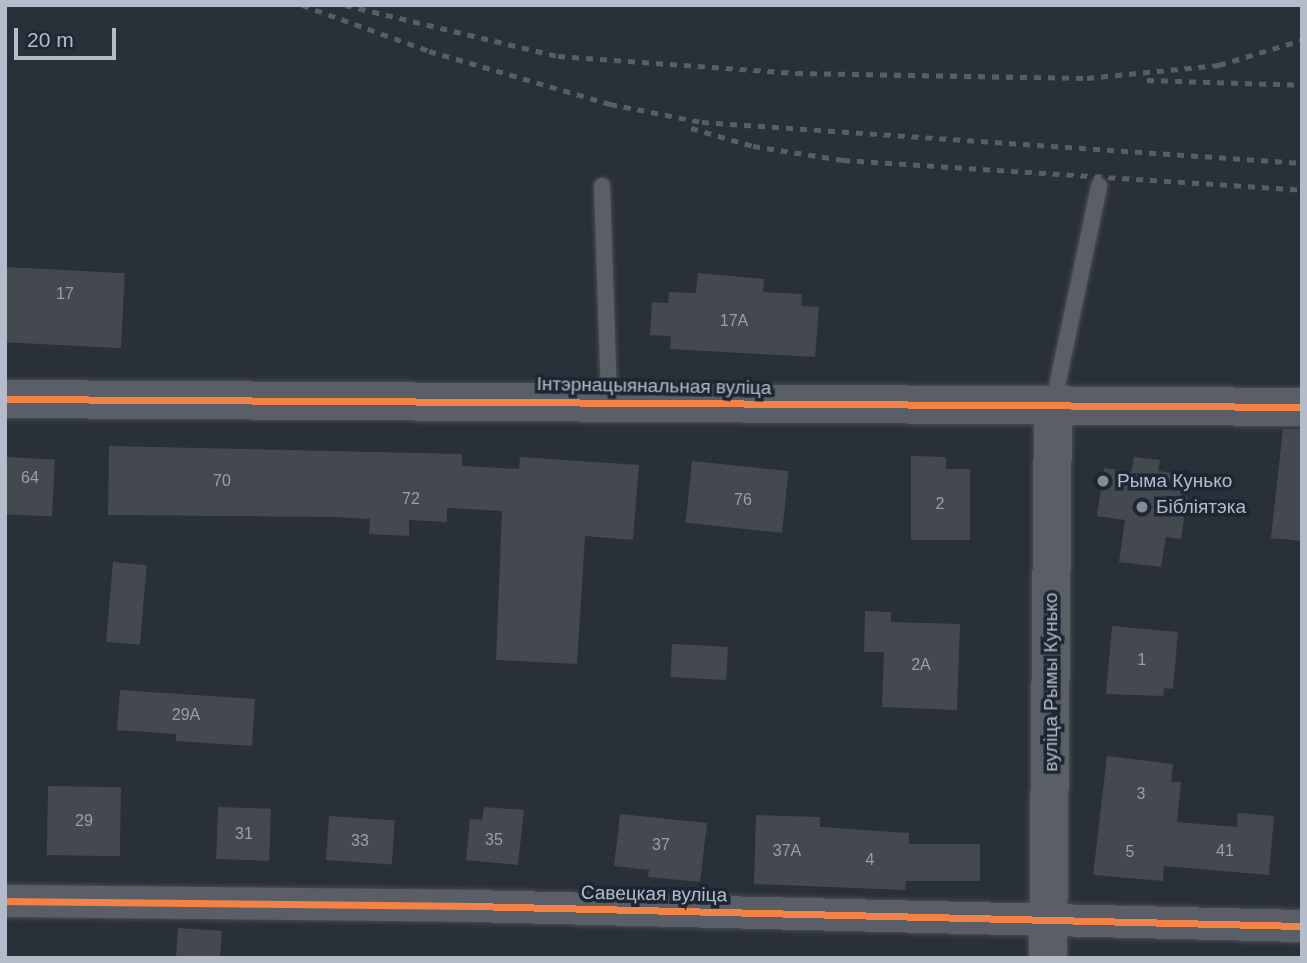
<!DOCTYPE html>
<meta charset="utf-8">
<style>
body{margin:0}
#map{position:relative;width:1307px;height:963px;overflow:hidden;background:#2a3038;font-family:Helvetica,sans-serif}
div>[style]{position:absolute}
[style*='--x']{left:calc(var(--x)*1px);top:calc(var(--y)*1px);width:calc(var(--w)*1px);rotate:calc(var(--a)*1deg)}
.building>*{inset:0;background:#444950;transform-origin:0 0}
.roads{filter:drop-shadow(0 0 2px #484c53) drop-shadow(0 0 2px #484c53)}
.service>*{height:16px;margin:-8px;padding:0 8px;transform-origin:8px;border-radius:8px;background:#5a5e66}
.minor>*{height:32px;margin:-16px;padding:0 16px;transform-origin:16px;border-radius:16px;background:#5a5e66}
.tertiary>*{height:38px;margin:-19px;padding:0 19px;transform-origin:19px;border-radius:19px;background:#5a5e66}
.rail>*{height:5px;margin-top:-2.5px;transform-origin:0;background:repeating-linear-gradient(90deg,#595d64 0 7px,transparent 0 14px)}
.cycleway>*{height:7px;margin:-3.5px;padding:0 3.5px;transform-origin:3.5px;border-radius:3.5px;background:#f48246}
.dots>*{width:19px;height:19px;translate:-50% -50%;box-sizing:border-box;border:4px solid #1d2633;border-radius:50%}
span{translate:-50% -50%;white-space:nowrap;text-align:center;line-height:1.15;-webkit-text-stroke:7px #1d2633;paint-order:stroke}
.number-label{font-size:16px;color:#989fab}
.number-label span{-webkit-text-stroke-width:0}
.street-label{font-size:19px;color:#b4bcc9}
.poi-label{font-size:19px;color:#b4bcc9}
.left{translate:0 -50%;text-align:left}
.frame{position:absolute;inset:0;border:7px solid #b4bcc9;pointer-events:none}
.scale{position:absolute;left:14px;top:28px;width:102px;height:32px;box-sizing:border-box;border:4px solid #b4bcc9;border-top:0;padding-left:9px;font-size:21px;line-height:24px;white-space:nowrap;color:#b4bcc9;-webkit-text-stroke:5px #1d2633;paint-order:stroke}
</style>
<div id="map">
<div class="building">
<div style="left:5px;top:267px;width:120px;height:75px;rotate:3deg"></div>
<div style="clip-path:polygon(698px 273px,764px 279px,763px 292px,802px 294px,801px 306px,819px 307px,815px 357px,670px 349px,671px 336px,650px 335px,652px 302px,668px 303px,669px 292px,696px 293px)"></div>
<div style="clip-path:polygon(1283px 429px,1302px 429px,1302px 541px,1271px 538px)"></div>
<div style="clip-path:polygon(109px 446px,462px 454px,462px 466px,519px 469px,520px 457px,639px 465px,633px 540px,585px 536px,577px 664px,496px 660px,502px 511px,447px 508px,447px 522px,409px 520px,409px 536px,369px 534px,370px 519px,337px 517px,108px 515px)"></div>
<div style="clip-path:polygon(911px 456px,946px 457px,946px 469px,970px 469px,970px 540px,911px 540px)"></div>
<div style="left:5px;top:457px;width:50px;height:57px;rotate:3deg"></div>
<div style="clip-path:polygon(1134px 457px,1160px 460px,1158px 471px,1190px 475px,1181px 539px,1166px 537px,1161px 567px,1119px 562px,1125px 520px,1097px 516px,1104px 468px,1131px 472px)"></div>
<div style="left:692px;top:461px;width:97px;height:62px;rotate:6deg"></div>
<div style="left:113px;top:562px;width:34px;height:80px;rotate:5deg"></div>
<div style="clip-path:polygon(865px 611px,891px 612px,891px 622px,960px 624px,957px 710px,882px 707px,884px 652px,864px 652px)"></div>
<div style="clip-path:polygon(1112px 626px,1178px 632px,1173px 689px,1164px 688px,1163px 696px,1106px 694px)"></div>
<div style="left:672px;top:644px;width:56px;height:33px;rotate:3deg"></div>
<div style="clip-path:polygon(120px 690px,255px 699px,252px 746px,176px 741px,176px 734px,117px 730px)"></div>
<div style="clip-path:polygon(1107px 756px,1173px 764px,1171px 782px,1181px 782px,1177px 822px,1237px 827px,1238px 813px,1274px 816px,1269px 875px,1164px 866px,1163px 881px,1093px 875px)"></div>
<div style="left:48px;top:786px;width:73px;height:69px;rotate:1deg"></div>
<div style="left:218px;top:807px;width:53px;height:52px;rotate:2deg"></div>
<div style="clip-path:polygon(484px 807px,524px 810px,518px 865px,466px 860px,470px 819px,482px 820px)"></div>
<div style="clip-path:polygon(620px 814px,707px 823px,700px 882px,648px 877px,649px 870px,614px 866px)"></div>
<div style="clip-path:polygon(756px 815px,820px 817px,820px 827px,909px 833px,909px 844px,980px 844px,980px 881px,906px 881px,905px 890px,754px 884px)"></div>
<div style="left:329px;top:816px;width:66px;height:44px;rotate:4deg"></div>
<div style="left:178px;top:928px;width:44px;height:30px;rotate:4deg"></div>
</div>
<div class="roads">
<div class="service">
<div style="--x:602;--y:186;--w:215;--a:88.1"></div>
<div style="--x:1053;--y:405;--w:224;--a:-78.1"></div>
</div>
<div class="minor">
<div style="--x:5;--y:901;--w:466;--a:0.6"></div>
<div style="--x:471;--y:906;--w:831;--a:1.38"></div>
</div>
<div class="tertiary">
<div style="--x:5;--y:399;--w:1297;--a:0.35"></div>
<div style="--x:1048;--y:958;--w:551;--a:-89.48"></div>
</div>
</div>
<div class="rail">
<div style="--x:302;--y:5;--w:135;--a:19.9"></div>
<div style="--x:429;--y:51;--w:189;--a:16.3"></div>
<div style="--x:610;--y:104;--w:94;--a:11.1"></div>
<div style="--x:702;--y:122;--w:601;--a:3.91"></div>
<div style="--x:345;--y:5;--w:219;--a:13.5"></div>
<div style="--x:558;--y:56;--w:239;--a:4.1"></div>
<div style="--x:796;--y:73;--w:291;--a:1"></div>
<div style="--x:1087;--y:78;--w:133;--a:-5.6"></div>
<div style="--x:1219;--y:65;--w:87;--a:-16.8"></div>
<div style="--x:1147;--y:80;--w:155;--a:1.8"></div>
<div style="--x:691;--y:128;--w:65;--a:16.2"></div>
<div style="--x:753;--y:146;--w:91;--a:8.8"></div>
<div style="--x:843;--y:160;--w:460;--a:3.7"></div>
</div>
<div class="cycleway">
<div style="--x:5;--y:399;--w:1297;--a:0.35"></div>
<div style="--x:5;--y:901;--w:466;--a:0.6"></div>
<div style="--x:471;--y:906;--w:831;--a:1.38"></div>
</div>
<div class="dots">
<div style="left:1103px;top:481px;background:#848b96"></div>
<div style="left:1142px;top:507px;background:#848b96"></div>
</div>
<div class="number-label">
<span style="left:65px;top:294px">17</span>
<span style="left:734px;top:321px">17А</span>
<span style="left:30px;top:478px">64</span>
<span style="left:222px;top:481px">70</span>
<span style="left:411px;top:499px">72</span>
<span style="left:743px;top:500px">76</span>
<span style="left:940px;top:504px">2</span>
<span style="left:1142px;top:660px">1</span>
<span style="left:921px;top:665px">2А</span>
<span style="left:186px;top:715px">29А</span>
<span style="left:1141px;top:794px">3</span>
<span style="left:84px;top:821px">29</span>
<span style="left:244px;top:834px">31</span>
<span style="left:494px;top:840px">35</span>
<span style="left:360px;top:841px">33</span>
<span style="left:661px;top:845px">37</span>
<span style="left:787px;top:851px">37А</span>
<span style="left:1225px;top:851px">41</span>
<span style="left:1130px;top:852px">5</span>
<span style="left:870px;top:860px">4</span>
</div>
<div class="street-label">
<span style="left:654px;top:386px;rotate:1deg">Інтэрнацыянальная вуліца</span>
<span style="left:1051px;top:682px;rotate:-90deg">вуліца Рымы Кунько</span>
<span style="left:654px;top:894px;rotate:1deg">Савецкая вуліца</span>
</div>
<div class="poi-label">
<span class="left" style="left:1117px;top:481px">Рыма Кунько</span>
<span class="left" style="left:1156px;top:507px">Бібліятэка</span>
</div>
<div class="frame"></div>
<div class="scale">20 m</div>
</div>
